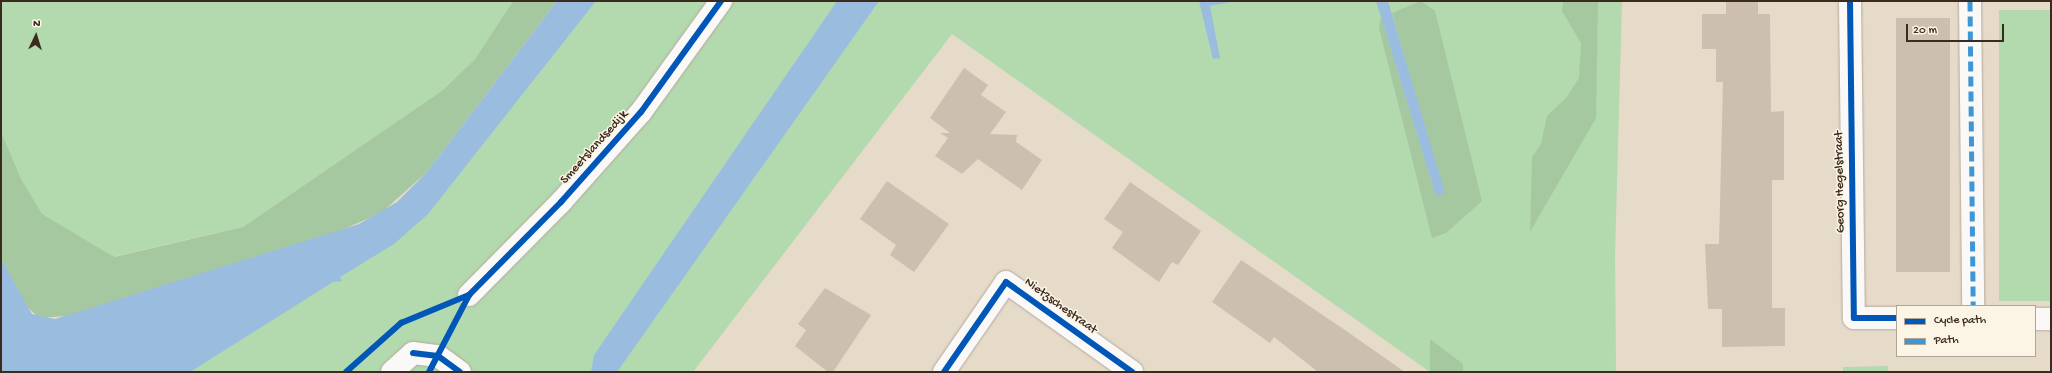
<!DOCTYPE html>
<style>
body{margin:0}
#map{position:relative;width:2052px;height:373px;overflow:hidden;background:#e6dac9;font-family:"Gochi Hand",sans-serif}
div>[style]{position:absolute}
[style*='--x']{left:calc(var(--x)*1px);top:calc(var(--y)*1px);width:calc(var(--w)*1px);rotate:calc(var(--a)*1deg)}
.green>*{inset:0;background:#b3d9ae;transform-origin:0 0}
.forest>*{inset:0;background:#a5c8a1}
.water>*{inset:0;background:#9abddf}
.building>*{inset:0;background:#ccbfaf;transform-origin:0 0}
.roads{filter:drop-shadow(0 0 1px #b3aa9e) drop-shadow(0 0 1px #b3aa9e)}
.pedestrian>*{height:22px;margin:-11px;padding:0 11px;transform-origin:11px;border-radius:11px;background:#fbf9f7}
.minor>*{height:22px;margin:-11px;padding:0 11px;transform-origin:11px;border-radius:11px;background:#fbf9f7}
.quiet>*{height:5px;margin-top:-2.5px;transform-origin:0;background:repeating-linear-gradient(90deg,#3e96d5 0 10px,transparent 0 15px)}
.cycleway>*{height:6px;margin:-3px;padding:0 3px;transform-origin:3px;border-radius:3px;background:#0057b8}
span{translate:-50% -50%;white-space:nowrap;text-align:center;line-height:1.15;-webkit-text-stroke:3px #fcf5e5;paint-order:stroke}
.street-label{font-size:13px;color:#3b2a1e}
.frame{position:absolute;inset:0;border:2px solid #3b2a1e;pointer-events:none}
.legend{position:absolute;left:1896px;top:305px;width:140px;height:52px;box-sizing:border-box;background:#fcf5e5;border:1px solid #afa495;margin:0;padding:5px 7px;list-style:none;font-size:12px;color:#3b2a1e}
.legend li{display:flex;align-items:center;gap:8px;height:20px}
.legend b{width:20px;border:1px solid #afa495}
.north{position:absolute;left:16px;top:16px;width:40px;height:40px;-webkit-text-stroke:3px #fcf5e5;paint-order:stroke;rotate:4deg;font-size:11px;font-weight:700;line-height:16px;text-align:center;color:#3b2a1e}
.north::after{content:'';display:block;margin:auto;width:14px;height:18px;background:#3b2a1e;clip-path:polygon(50% 0,100% 100%,50% 72%,0 100%)}
.scale{position:absolute;left:1906px;top:24px;width:98px;height:18px;box-sizing:border-box;border:2px solid #3b2a1e;border-top:0;padding-left:5px;font-size:12px;line-height:14px;white-space:nowrap;color:#3b2a1e;-webkit-text-stroke:3px #fcf5e5;paint-order:stroke}
</style>
<div id="map">
<div class="green">
<div style="clip-path:polygon(1px 1px,513px 1px,475px 59px,443px 90px,243px 227px,116px 256px,69px 290px,1px 199px)"></div>
<div style="clip-path:polygon(596px 1px,1622px 1px,1615px 255px,1616px 372px,1843px 371px,1843px 367px,1888px 366px,1888px 372px,1430px 372px,952px 34px,693px 372px,173px 372px,445px 184px)"></div>
<div style="left:2051px;top:10px;width:291px;height:52px;rotate:90deg"></div>
</div>
<div class="forest">
<div style="clip-path:polygon(513px 1px,557px 1px,427px 172px,381px 213px,330px 235px,67px 316px,39px 318px,23px 303px,1px 259px,1px 132px,21px 179px,42px 214px,114px 257px,243px 227px,443px 90px,475px 59px)"></div>
<div style="clip-path:polygon(1421px 1px,1435px 11px,1482px 201px,1446px 233px,1432px 238px,1379px 28px,1381px 17px,1436px 196px,1444px 193px,1392px 13px)"></div>
<div style="clip-path:polygon(1563px 1px,1598px 1px,1596px 118px,1530px 232px,1532px 157px,1541px 144px,1547px 116px,1566px 98px,1579px 78px,1581px 43px,1562px 11px)"></div>
<div style="clip-path:polygon(1430px 339px,1463px 364px,1463px 372px,1430px 372px)"></div>
</div>
<div class="water">
<div style="clip-path:polygon(557px 1px,596px 1px,428px 214px,394px 244px,340px 277px,342px 281px,333px 282px,190px 372px,1px 372px,1px 259px,32px 314px,55px 319px,359px 224px,397px 202px,427px 172px)"></div>
<div style="clip-path:polygon(837px 1px,879px 1px,617px 372px,591px 372px,594px 355px)"></div>
<div style="clip-path:polygon(1199px 1px,1236px 1px,1210px 6px,1220px 58px,1213px 59px)"></div>
<div style="clip-path:polygon(1376px 1px,1388px 1px,1445px 193px,1436px 196px)"></div>
</div>
<div class="building">
<div style="clip-path:polygon(1726px 1px,1758px 1px,1758px 14px,1770px 14px,1771px 112px,1784px 111px,1784px 180px,1772px 180px,1772px 308px,1785px 308px,1785px 346px,1722px 347px,1722px 309px,1708px 309px,1705px 244px,1719px 244px,1723px 82px,1716px 82px,1716px 49px,1702px 49px,1702px 14px,1726px 14px)"></div>
<div style="left:1896px;top:18px;width:54px;height:254px"></div>
<div style="clip-path:polygon(964px 68px,988px 85px,981px 95px,1006px 112px,990px 134px,1017px 135px,1016px 142px,1042px 160px,1022px 190px,978px 159px,962px 174px,935px 156px,948px 138px,940px 133px,950px 133px,930px 118px)"></div>
<div style="clip-path:polygon(887px 181px,949px 224px,914px 272px,890px 255px,896px 245px,860px 219px)"></div>
<div style="clip-path:polygon(1130px 182px,1201px 231px,1178px 265px,1172px 262px,1159px 282px,1112px 248px,1123px 232px,1104px 219px)"></div>
<div style="clip-path:polygon(1241px 260px,1342px 328px,1405px 372px,1318px 372px,1274px 337px,1270px 343px,1212px 302px)"></div>
<div style="clip-path:polygon(825px 288px,871px 315px,833px 372px,828px 372px,795px 346px,806px 330px,798px 324px)"></div>
</div>
<div class="roads">
<div class="pedestrian">
<div style="--x:1970;--y:1;--w:305;--a:89.4"></div>
</div>
<div class="minor">
<div style="--x:1850;--y:1;--w:317;--a:89.3"></div>
<div style="--x:1854;--y:318;--w:43;--a:0"></div>
<div style="--x:469;--y:295;--w:131;--a:-45.3"></div>
<div style="--x:561;--y:202;--w:120;--a:-48.4"></div>
<div style="--x:641;--y:112;--w:137;--a:-54.2"></div>
<div style="--x:2035;--y:319;--w:16;--a:0"></div>
<div style="--x:392;--y:372;--w:28;--a:-42"></div>
<div style="--x:413;--y:353;--w:25;--a:7"></div>
<div style="--x:438;--y:356;--w:27;--a:36"></div>
<div style="--x:944;--y:372;--w:109;--a:-55.4"></div>
<div style="--x:1006;--y:282;--w:155;--a:35.5"></div>
</div>
</div>
<div class="quiet">
<div style="--x:1970;--y:1;--w:305;--a:89.4"></div>
</div>
<div class="cycleway">
<div style="--x:1850;--y:1;--w:317;--a:89.3"></div>
<div style="--x:1854;--y:318;--w:43;--a:0"></div>
<div style="--x:413;--y:353;--w:25;--a:7"></div>
<div style="--x:438;--y:356;--w:27;--a:36"></div>
<div style="--x:346;--y:372;--w:74;--a:-41.7"></div>
<div style="--x:401;--y:323;--w:74;--a:-22.4"></div>
<div style="--x:429;--y:372;--w:87;--a:-62.5"></div>
<div style="--x:469;--y:295;--w:131;--a:-45.3"></div>
<div style="--x:561;--y:202;--w:120;--a:-48.4"></div>
<div style="--x:641;--y:112;--w:137;--a:-54.2"></div>
<div style="--x:944;--y:372;--w:109;--a:-55.4"></div>
<div style="--x:1006;--y:282;--w:155;--a:35.5"></div>
</div>
<div class="street-label">
<span style="left:595px;top:148px;rotate:-48deg">Smeetslandsedijk</span>
<span style="left:1841px;top:182px;rotate:-91deg">Georg Hegelstraat</span>
<span style="left:1060px;top:307px;rotate:36deg">Nietzschestraat</span>
</div>
<div class="frame"></div>
<ul class="legend">
<li><b style="height:5px;background:#0057b8"></b>Cycle path</li>
<li><b style="height:5px;background:#3e96d5"></b>Path</li>
</ul>
<div class="north">N</div>
<div class="scale">20 m</div>
</div>
